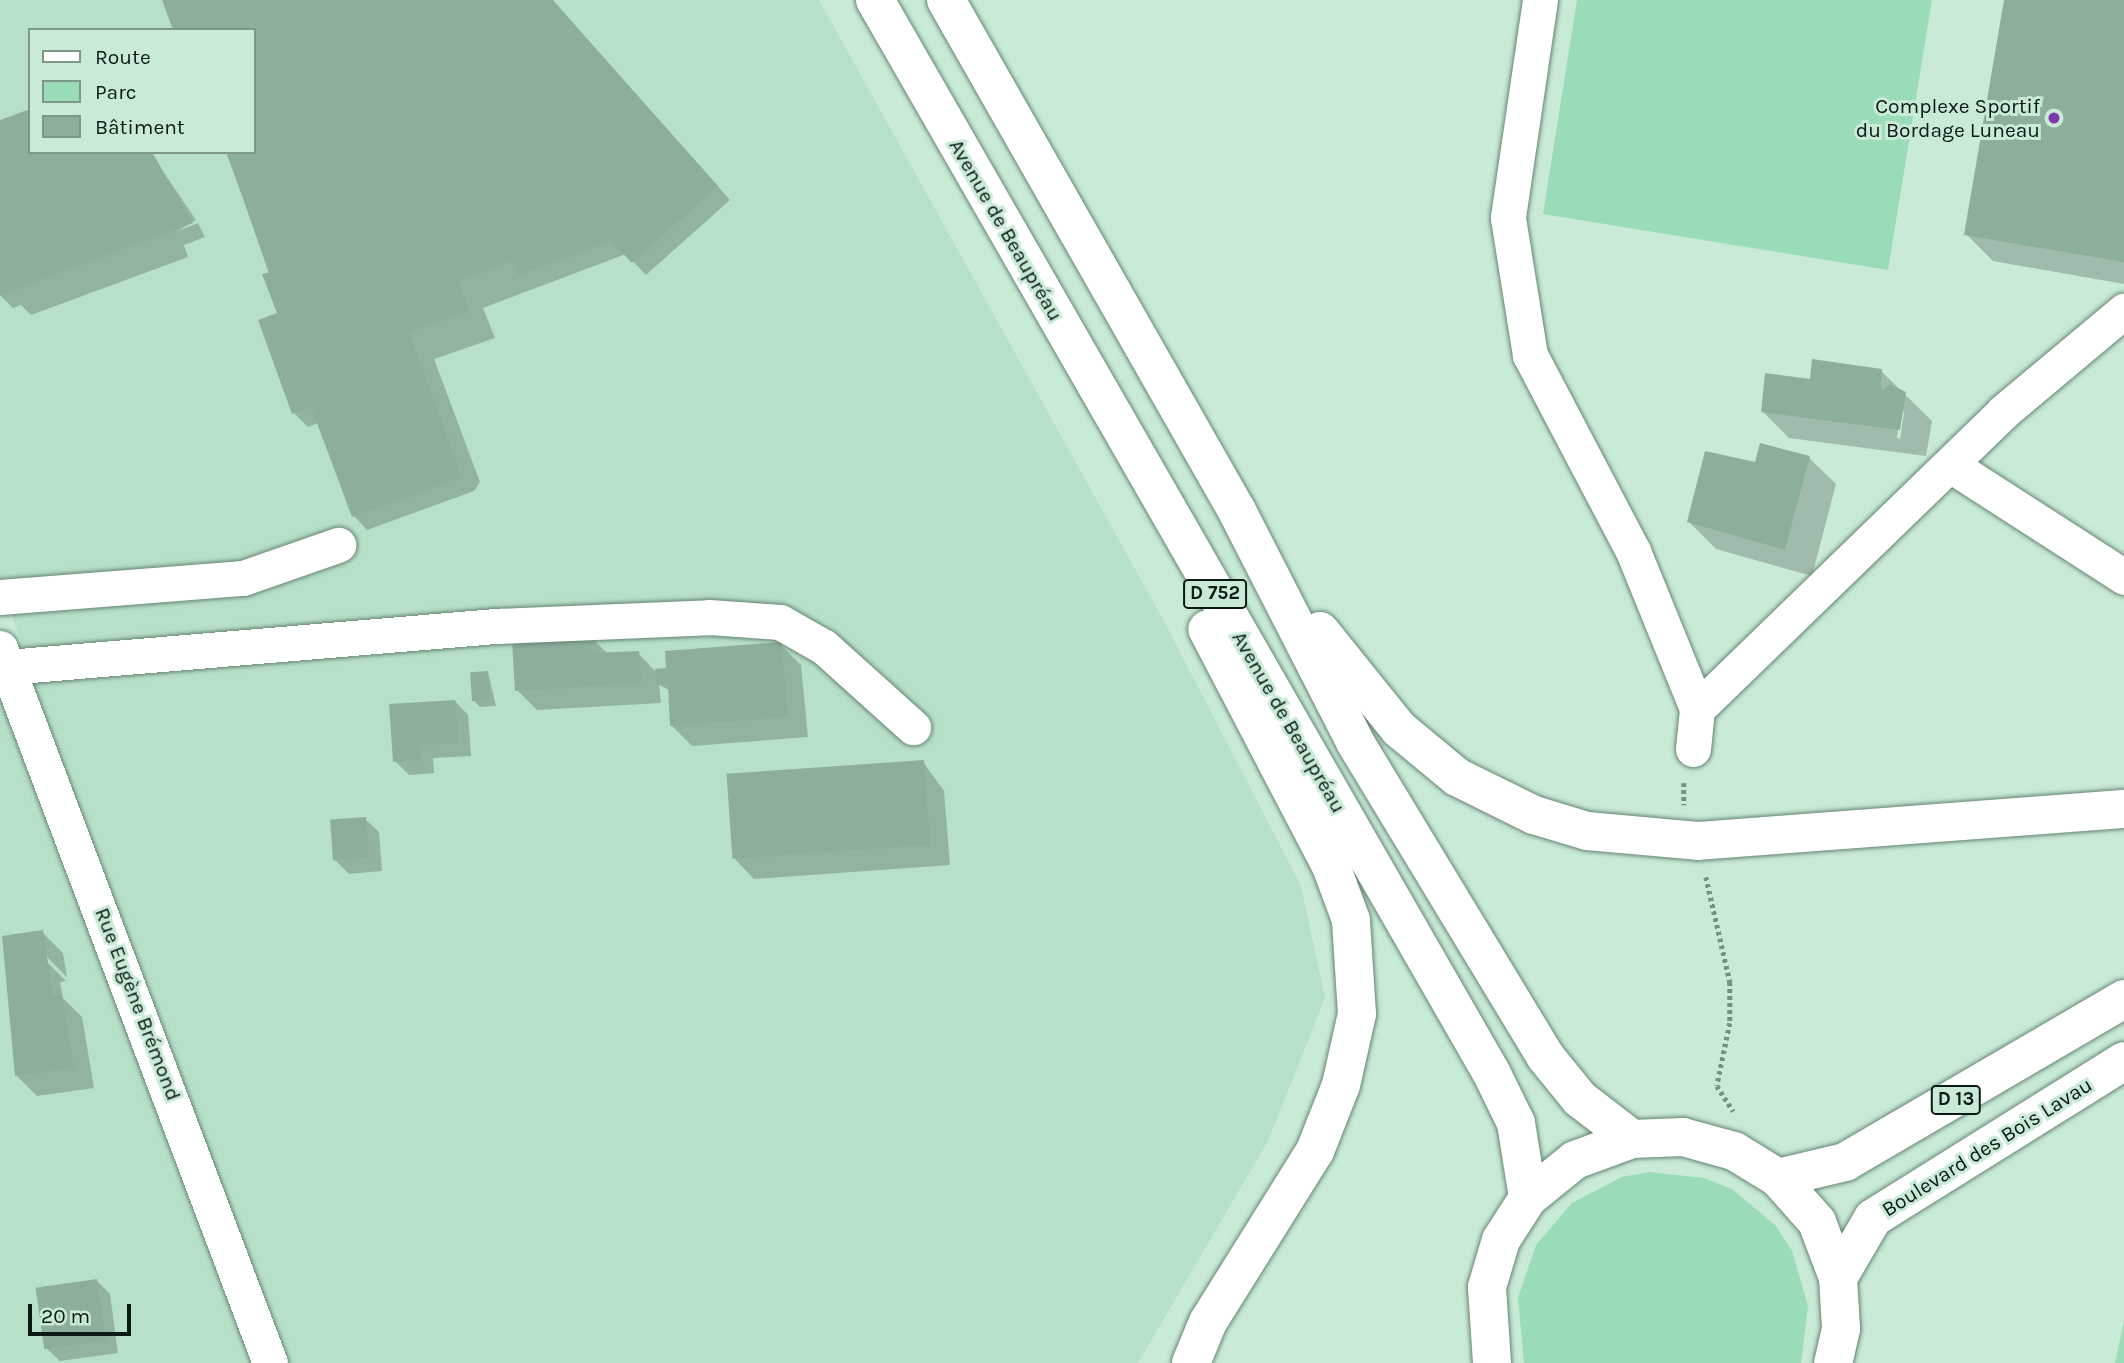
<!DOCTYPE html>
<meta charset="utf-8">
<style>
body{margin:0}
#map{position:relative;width:2124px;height:1363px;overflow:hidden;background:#c8ead6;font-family:Karla,sans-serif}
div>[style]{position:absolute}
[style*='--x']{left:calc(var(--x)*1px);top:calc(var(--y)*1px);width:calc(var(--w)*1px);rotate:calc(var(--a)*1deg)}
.built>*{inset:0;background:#b7e0c8}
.green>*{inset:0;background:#9adcb8}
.shadow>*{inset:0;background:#0003}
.building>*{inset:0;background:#8dae9b;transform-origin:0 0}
.path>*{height:4.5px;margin-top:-2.25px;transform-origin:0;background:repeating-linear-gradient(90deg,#768f81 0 3.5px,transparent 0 7px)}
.roads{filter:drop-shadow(0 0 2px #668573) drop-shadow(0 0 2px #668573)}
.minor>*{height:35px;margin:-17.5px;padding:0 17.5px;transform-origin:17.5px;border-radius:17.5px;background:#fff}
.major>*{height:38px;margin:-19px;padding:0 19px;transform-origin:19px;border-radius:19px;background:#fff}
.highway>*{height:38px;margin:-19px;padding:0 19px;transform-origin:19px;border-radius:19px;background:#fff}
.dots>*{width:19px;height:19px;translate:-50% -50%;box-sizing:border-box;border:4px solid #c8ead6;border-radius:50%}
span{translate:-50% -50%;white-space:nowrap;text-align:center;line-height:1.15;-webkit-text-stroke:6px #c8ead6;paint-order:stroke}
.shield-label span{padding:2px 5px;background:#c8ead6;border:2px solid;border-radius:5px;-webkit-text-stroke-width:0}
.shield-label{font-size:19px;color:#0d1a13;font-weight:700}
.poi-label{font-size:21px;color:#0d1a13}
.right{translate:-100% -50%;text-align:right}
.street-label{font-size:21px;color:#0d1a13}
.legend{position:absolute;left:28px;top:28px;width:228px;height:126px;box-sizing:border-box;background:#c8ead6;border:2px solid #7d9788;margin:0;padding:9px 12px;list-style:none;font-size:21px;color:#0d1a13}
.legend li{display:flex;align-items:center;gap:14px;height:35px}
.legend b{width:35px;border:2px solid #7d9788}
.scale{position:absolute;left:28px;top:1304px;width:103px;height:32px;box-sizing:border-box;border:4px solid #0d1a13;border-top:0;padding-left:9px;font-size:21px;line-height:24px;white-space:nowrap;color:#0d1a13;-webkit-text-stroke:5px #c8ead6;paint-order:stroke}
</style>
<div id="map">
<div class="built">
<div style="clip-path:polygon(evenodd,0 0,819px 0,1165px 623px,1301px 886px,1325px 998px,1268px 1141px,1138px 1363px,0 1363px,0 662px,21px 642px,0 582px,0 0,30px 30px,254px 30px,254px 152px,30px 152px,30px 30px)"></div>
</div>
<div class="green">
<div style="clip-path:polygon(1577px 0,1932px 0,1888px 270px,1543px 214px)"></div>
<div style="clip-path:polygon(1649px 1172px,1704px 1178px,1732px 1189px,1776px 1226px,1792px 1251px,1808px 1306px,1801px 1363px,1524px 1363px,1518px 1298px,1536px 1245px,1572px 1203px,1622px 1177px)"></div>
<div style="clip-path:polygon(2124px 1321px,2124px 1363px,2115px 1363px)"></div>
</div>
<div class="shadow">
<div style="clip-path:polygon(164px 0,553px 0,730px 200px,646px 275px,626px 254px,483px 308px,495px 338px,434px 359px,480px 482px,474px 491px,367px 530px,354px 516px,320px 422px,308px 427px,294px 413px,287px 326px,227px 152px,254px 152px,254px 30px)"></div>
<div style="clip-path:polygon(2006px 0,2124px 0,2124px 284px,1993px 261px,1966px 234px)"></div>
<div style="clip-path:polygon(0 122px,30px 152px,150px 152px,196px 220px,178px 231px,198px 223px,205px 237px,184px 245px,188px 257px,31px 315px,21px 305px,13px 308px,0 295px)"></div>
<div style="clip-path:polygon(evenodd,1881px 371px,1932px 421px,1926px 456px,1789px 438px,1763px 412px,1811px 382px,1881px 371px,1901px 409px,1904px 412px,1900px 439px,1897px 438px,1901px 409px)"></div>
<div style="clip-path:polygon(1809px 458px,1836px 484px,1812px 576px,1716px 549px,1689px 522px,1757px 464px)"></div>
<div style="clip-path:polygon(590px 636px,608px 654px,638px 653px,655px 671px,780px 644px,801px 665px,808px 737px,692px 746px,672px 726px,669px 690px,659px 685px,661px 703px,537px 710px,517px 690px)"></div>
<div style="clip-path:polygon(488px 672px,496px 706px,480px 707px,474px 701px)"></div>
<div style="clip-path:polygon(455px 701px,468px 715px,471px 756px,433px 758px,434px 773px,409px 775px,395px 761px)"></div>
<div style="clip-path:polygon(923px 762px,944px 791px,950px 865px,754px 879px,734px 858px)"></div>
<div style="clip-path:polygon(365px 819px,379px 832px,382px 871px,349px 874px,335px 860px)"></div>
<div style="clip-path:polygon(42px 932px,63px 953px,67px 977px,46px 956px,46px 961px,66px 981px,60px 982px,63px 998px,82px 1017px,94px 1088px,37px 1096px,17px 1076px)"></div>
<div style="clip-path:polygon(96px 1280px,110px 1294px,118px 1353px,60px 1361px,46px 1348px)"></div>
</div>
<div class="building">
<div style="clip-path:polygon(162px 0,552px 0,718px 186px,632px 263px,611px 241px,518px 275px,513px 261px,458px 281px,469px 311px,409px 332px,462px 477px,352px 517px,311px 407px,292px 414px,258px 320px,277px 313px,262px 274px,270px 272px,226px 152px,254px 152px,254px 30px,173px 30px)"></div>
<div style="clip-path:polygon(2004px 0,2124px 0,2124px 262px,1964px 235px)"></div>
<div style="clip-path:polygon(30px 109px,30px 152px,152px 152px,193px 223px,0 295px,0 120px)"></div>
<div style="clip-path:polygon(1812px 359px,1882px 369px,1881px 391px,1890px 384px,1906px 392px,1900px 430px,1761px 412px,1765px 373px,1810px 379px)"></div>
<div style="clip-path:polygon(1760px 443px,1810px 456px,1785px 550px,1687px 522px,1705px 451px,1755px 462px)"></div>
<div style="clip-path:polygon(591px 634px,592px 653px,639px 651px,642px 683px,515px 691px,512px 640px)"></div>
<div style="clip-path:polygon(781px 642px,788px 717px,670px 726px,668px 685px,657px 684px,655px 669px,666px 668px,665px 651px)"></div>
<div style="left:488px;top:671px;width:29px;height:18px;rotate:86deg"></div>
<div style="clip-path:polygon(455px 700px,459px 743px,420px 745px,421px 760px,393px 762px,389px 704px)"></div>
<div style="left:924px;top:760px;width:85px;height:198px;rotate:86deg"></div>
<div style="left:366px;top:817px;width:41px;height:36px;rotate:86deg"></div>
<div style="clip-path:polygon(43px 930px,53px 996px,62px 995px,74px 1068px,15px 1076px,2px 936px)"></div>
<div style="left:97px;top:1279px;width:62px;height:62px;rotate:82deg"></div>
</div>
<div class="path">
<div style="--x:1684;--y:783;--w:22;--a:90"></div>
<div style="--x:1706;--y:877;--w:108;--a:77.1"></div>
<div style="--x:1730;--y:982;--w:41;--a:90"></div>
<div style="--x:1730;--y:1023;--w:64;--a:101.7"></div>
<div style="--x:1717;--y:1086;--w:30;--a:57"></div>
</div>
<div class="roads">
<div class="minor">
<div style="--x:1540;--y:0;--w:220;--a:98.4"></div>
<div style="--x:1508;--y:218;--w:139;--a:80.9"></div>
<div style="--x:1530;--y:355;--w:221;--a:62.3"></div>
<div style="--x:1633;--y:551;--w:170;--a:67.9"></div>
<div style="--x:1952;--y:466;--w:205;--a:32.8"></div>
<div style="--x:0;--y:597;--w:244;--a:-4.5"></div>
<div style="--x:243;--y:578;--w:101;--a:-19.2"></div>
<div style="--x:0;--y:648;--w:764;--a:69.31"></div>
<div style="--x:7;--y:667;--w:493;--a:-4.8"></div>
<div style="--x:498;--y:626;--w:211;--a:-2.4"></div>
<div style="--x:709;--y:617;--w:71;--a:4"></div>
<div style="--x:780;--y:622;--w:51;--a:29.6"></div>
<div style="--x:824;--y:647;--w:120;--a:42"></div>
<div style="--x:1693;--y:749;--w:40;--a:-84.3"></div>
<div style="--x:1697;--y:709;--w:426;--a:-44.1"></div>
<div style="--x:2003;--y:412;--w:158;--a:-39.9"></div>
</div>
<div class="major">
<div style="--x:1778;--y:1178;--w:69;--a:-13.4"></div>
<div style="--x:1845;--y:1162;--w:323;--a:-30.3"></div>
<div style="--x:1838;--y:1278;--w:69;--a:-59.7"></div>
<div style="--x:1873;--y:1218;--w:296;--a:-32"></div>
<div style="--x:1492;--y:1363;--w:76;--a:-93.8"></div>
<div style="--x:1487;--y:1287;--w:49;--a:-73.4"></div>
<div style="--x:1501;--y:1240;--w:50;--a:-57.3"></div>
<div style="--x:1528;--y:1198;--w:60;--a:-39"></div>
<div style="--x:1575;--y:1160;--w:61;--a:-20.2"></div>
<div style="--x:1632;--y:1139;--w:51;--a:-2.2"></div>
<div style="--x:1683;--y:1137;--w:53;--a:15.4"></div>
<div style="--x:1734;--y:1151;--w:52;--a:31.5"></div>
<div style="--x:1778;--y:1178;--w:59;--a:48.4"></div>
<div style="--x:1817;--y:1222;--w:60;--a:69.4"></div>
<div style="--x:1838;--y:1278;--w:51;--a:86.6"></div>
<div style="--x:1841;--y:1329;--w:35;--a:103"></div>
</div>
<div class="highway">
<div style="--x:875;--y:0;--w:1236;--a:60.12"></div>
<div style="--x:1491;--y:1072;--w:57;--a:63.9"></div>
<div style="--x:1516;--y:1123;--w:76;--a:80.9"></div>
<div style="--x:946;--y:0;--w:588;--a:60.34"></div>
<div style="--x:1237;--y:511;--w:259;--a:62.9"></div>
<div style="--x:1355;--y:742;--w:367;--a:58.8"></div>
<div style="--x:1545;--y:1056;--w:55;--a:50.9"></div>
<div style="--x:1580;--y:1099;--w:66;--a:37.6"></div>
<div style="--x:1320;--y:631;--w:126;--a:51.1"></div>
<div style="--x:1399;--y:729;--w:75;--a:39.6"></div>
<div style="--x:1457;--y:777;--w:86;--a:26.3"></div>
<div style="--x:1534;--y:815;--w:55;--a:16.8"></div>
<div style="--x:1587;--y:831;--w:111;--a:5.1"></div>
<div style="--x:1698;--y:841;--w:427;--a:-4.3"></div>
<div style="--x:1191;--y:1363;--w:44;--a:-67.5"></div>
<div style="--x:1208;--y:1322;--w:202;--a:-58"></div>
<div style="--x:1315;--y:1151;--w:71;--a:-68.5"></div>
<div style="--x:1341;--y:1085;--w:73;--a:-77.3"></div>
<div style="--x:1357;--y:1014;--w:94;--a:-93.7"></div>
<div style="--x:1351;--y:920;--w:58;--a:-110.3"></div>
<div style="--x:1331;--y:866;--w:267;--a:-117.6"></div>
</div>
</div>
<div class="dots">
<div style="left:2054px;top:118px;background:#7e39ad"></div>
</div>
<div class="shield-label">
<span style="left:1215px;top:594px">D 752</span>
<span style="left:1956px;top:1100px">D 13</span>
</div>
<div class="poi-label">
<span class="right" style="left:2040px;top:118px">Complexe Sportif<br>du Bordage Luneau</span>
</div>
<div class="street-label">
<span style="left:1006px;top:230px;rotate:60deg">Avenue de Beaupréau</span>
<span style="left:1289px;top:722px;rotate:60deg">Avenue de Beaupréau</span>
<span style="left:138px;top:1004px;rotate:69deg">Rue Eugène Brémond</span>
<span style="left:1987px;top:1147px;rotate:-32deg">Boulevard des Bois Lavau</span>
</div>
<ul class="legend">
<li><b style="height:9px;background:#fff"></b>Route</li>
<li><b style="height:19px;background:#9adcb8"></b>Parc</li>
<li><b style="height:19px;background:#8dae9b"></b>Bâtiment</li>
</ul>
<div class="scale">20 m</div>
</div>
